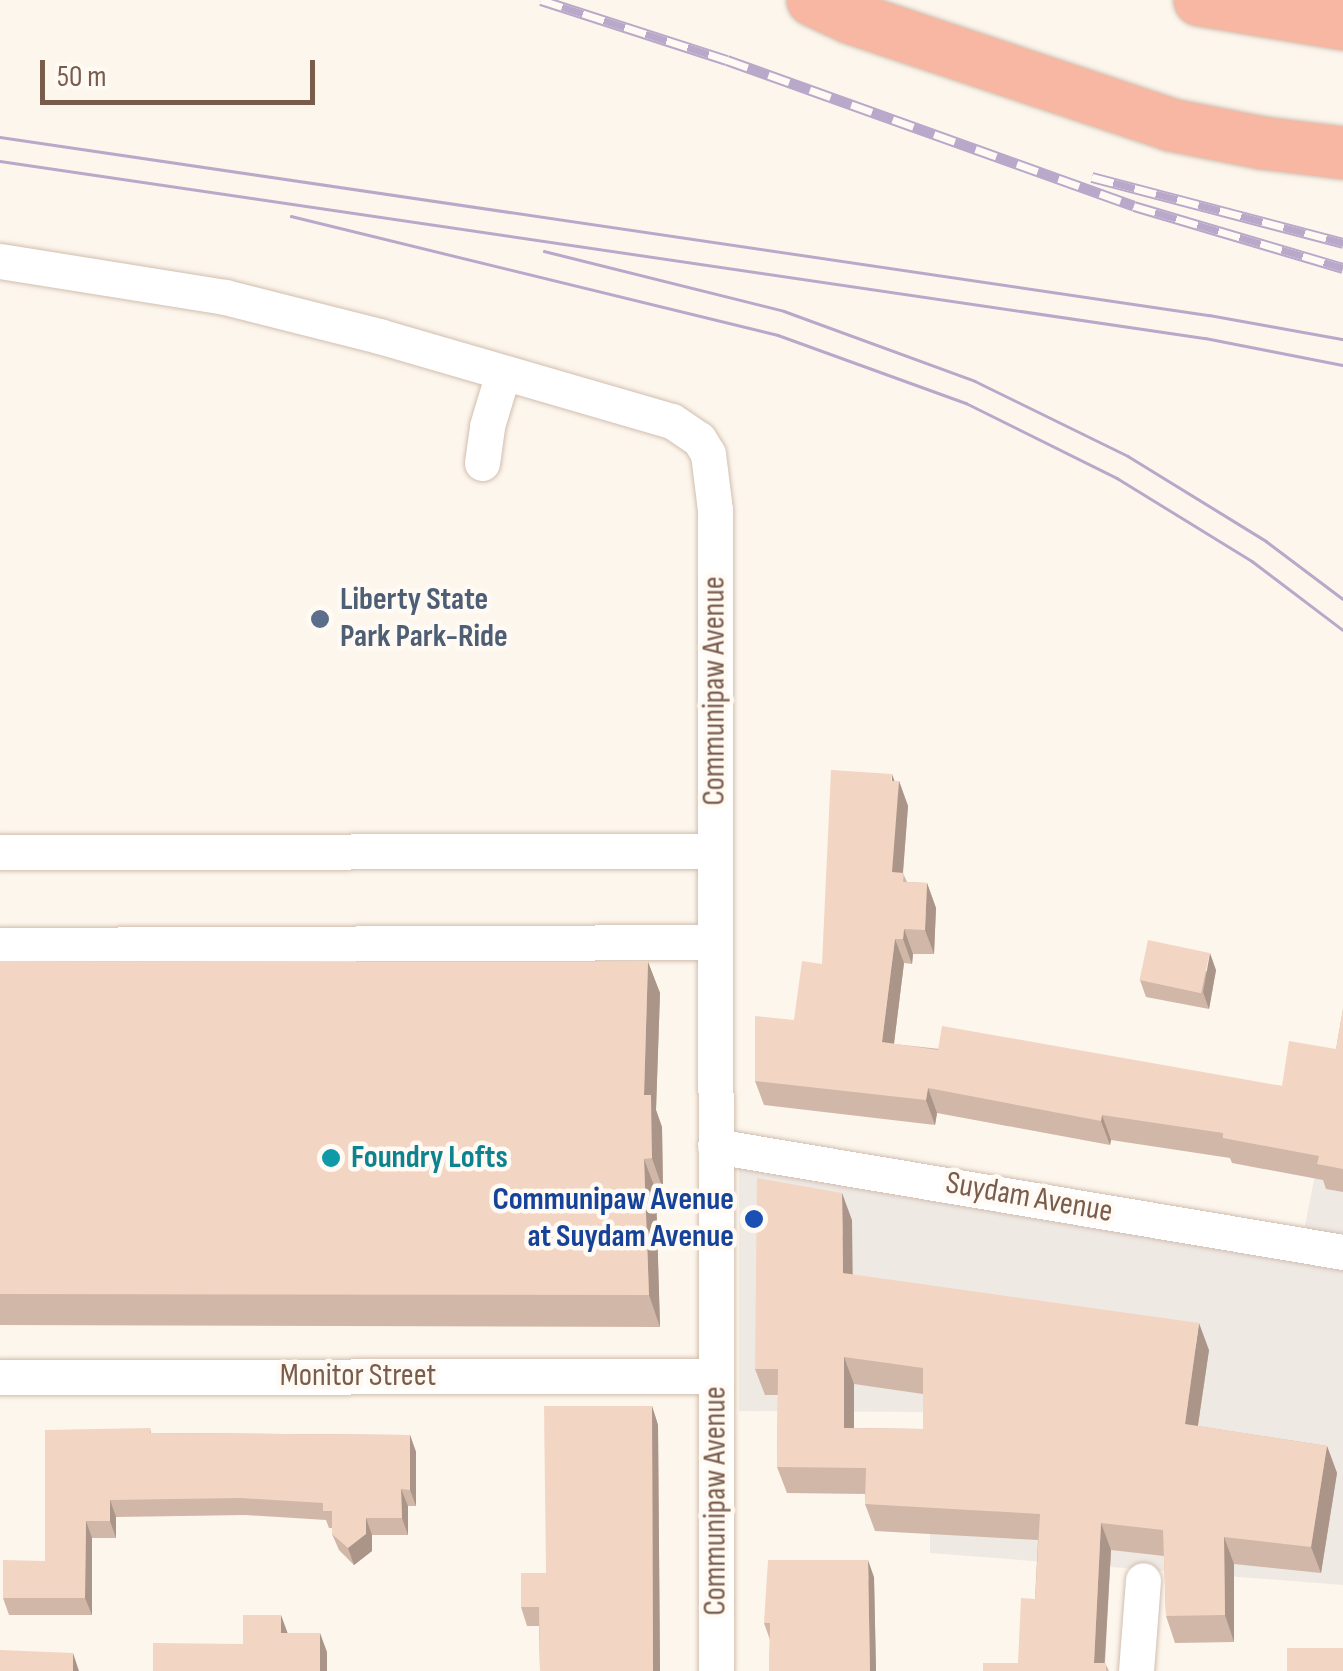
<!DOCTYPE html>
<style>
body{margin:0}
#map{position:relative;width:1343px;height:1671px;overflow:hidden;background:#fdf6ec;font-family:"Sofia Sans Condensed",sans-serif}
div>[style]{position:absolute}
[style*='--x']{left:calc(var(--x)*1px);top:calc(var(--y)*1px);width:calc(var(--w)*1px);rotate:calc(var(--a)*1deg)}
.industrial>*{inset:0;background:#efe9e4}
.roads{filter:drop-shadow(0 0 2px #d1beb0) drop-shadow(0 0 2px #d1beb0)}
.minor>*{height:35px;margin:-17.5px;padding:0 17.5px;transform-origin:17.5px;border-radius:17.5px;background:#fff}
.highway>*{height:52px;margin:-26px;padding:0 26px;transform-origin:26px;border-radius:26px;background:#f7b7a3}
.tram>*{height:2.5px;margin:-1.25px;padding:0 1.25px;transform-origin:1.25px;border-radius:1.25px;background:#b9a8c9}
.rail>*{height:11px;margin-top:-5.5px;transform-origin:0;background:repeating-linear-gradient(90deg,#fffaf3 0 22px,#b9a8c9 0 44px);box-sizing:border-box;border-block:2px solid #b9a8c9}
.wall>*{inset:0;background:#d1b7a8}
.shaded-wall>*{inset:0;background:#aa9588}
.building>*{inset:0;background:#f3d5c3;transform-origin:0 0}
.dots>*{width:28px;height:28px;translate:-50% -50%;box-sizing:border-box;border:5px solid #fffaf3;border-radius:50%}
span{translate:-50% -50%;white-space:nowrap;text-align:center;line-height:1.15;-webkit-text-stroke:9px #fffaf3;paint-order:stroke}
.service-label{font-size:32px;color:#4e5e75;font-weight:700}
.left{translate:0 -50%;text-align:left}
.street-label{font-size:32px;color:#7a5c4d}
.culture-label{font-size:32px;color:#0d838f;font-weight:700}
.transit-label{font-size:32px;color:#164399;font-weight:700}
.right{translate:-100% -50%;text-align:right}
.scale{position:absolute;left:40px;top:60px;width:275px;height:45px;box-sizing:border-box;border:5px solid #7a5c4d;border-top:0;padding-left:12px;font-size:30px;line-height:35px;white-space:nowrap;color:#7a5c4d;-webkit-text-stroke:8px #fffaf3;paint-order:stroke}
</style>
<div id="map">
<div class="industrial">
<div style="clip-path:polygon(1343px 1036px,1343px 1585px,930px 1553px,930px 1412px,739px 1411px,739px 1159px,1301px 1245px)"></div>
</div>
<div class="roads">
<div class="minor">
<div style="--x:0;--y:261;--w:228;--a:9.1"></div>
<div style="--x:225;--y:297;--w:159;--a:14.2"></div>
<div style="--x:379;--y:336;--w:305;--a:16.2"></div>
<div style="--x:672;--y:421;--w:32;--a:34"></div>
<div style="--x:699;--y:439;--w:17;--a:59"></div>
<div style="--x:708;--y:454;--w:56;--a:82.9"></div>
<div style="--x:715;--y:510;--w:1161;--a:89.95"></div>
<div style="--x:482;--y:463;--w:37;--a:-82"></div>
<div style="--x:487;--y:426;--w:55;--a:-73.2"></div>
<div style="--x:0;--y:852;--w:715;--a:-0.08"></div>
<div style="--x:0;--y:945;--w:715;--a:-0.24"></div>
<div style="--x:715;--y:1146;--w:637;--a:9.58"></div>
<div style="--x:0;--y:1377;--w:716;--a:-0.08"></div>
<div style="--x:1136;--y:1671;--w:91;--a:-85.6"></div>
</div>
<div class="highway">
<div style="--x:813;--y:0;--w:40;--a:25"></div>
<div style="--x:849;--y:17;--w:340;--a:18.5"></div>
<div style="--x:1171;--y:125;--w:93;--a:11.2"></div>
<div style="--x:1262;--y:143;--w:82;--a:7"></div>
<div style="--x:1200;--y:0;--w:145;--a:9.5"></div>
</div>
</div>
<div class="tram">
<div style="--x:0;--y:137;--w:1222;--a:8.38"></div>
<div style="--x:1209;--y:315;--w:136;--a:10.2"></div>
<div style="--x:0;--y:161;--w:1218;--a:8.36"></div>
<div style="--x:1205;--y:338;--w:141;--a:11.1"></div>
<div style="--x:291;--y:216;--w:501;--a:13.73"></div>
<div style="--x:778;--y:335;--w:200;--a:19.9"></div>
<div style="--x:966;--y:403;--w:169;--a:26.4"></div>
<div style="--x:1117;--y:478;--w:158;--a:31.6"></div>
<div style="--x:1252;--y:561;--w:114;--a:37.2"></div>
<div style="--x:544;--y:251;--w:247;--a:14"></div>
<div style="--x:784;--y:311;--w:203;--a:20.1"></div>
<div style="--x:975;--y:381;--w:170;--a:26.1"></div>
<div style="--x:1128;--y:456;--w:162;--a:31.6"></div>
<div style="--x:1266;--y:541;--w:96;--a:37"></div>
</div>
<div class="rail">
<div style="--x:541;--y:0;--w:195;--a:17.9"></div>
<div style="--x:727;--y:60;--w:432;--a:19.7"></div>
<div style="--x:1134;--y:206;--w:218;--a:16.5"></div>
<div style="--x:1092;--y:177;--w:260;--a:14.7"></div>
</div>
<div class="wall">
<div style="clip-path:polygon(894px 781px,899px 781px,908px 806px,903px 873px,907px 882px,927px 883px,936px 908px,934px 954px,913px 954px,912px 964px,904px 963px,894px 1044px,1282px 1086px,1336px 1049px,1343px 1009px,1343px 1192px,1326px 1189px,1323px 1180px,1232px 1163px,1230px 1158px,1111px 1140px,1110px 1145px,937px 1113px,935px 1125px,764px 1105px,755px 1081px,794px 1020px,822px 964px)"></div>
<div style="clip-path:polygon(0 961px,648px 962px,660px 993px,656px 1110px,662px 1127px,663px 1190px,656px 1191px,660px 1327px,0 1325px)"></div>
<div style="clip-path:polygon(1216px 970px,1209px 1009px,1146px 997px,1140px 980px)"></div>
<div style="clip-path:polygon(evenodd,852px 1220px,852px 1275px,1209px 1350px,1198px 1426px,1327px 1446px,1337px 1473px,1321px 1573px,1234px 1564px,1234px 1642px,1175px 1643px,1166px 1616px,1164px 1556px,1111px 1550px,1105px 1663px,1109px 1671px,1018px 1663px,1035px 1599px,1038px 1540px,875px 1531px,865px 1504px,865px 1494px,787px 1493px,777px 1467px,778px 1395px,765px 1395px,755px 1369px,852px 1220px,854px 1384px,923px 1394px,923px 1429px,854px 1428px,854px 1384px)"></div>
<div style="clip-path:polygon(652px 1406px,658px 1425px,660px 1671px,540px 1671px,539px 1626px,527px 1626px,521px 1607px,546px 1573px)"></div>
<div style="clip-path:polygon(150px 1428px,151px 1433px,410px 1435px,416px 1452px,416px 1506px,408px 1506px,408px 1535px,372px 1535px,372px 1551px,354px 1565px,339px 1550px,332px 1534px,332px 1528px,329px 1528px,326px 1520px,246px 1515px,116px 1517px,116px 1538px,92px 1538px,92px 1615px,9px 1615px,3px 1598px,45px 1561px)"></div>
<div style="clip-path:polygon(874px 1577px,876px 1671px,769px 1671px,770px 1640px,764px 1623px)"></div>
</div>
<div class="shaded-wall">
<div style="clip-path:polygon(892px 774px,898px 791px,899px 781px,908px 806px,901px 897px,892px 872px)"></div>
<div style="clip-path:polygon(927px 883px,936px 908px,934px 954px,925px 930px)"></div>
<div style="clip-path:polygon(904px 929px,913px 954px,912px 964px,903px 939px)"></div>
<div style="clip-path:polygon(895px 939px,904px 963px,891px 1067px,882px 1042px)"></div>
<div style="clip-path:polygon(1210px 953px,1216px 970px,1209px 1009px,1203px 992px)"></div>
<div style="clip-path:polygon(648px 962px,660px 993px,656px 1110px,662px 1127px,663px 1190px,652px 1158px,644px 1095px)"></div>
<div style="clip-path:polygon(928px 1088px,937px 1113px,935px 1125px,926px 1100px)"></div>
<div style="clip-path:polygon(1102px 1115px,1111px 1140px,1110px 1145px,1101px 1121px)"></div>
<div style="clip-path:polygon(644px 1159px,656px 1191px,660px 1327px,649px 1295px)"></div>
<div style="clip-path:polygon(842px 1193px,852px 1220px,853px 1300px,843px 1273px)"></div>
<div style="clip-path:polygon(1199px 1323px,1209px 1350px,1194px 1451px,1185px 1424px)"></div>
<div style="clip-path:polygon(844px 1357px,854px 1384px,854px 1455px,844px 1428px)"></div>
<div style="clip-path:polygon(652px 1406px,658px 1425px,660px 1671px,653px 1671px)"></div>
<div style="clip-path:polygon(410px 1435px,416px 1452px,416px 1506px,410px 1490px)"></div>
<div style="clip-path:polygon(1327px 1446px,1337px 1473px,1321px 1573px,1311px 1547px)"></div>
<div style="clip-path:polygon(401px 1489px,408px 1506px,408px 1535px,402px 1518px)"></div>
<div style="clip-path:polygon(110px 1500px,116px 1517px,116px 1538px,110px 1521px)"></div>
<div style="clip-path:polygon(366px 1518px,372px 1535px,372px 1551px,354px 1565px,348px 1548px)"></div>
<div style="clip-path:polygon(86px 1521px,92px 1538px,92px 1615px,85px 1598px)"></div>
<div style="clip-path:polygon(1101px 1523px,1111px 1550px,1104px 1671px,1094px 1663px)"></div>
<div style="clip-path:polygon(1224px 1537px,1234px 1564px,1234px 1642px,1225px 1615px)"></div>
<div style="clip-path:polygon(868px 1560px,874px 1577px,876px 1671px,870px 1671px)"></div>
<div style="clip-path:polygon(281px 1615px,288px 1634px,281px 1633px)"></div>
<div style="clip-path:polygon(320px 1633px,327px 1652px,327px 1671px,320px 1671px)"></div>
<div style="clip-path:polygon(73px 1653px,79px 1671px,73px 1671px)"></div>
</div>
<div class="building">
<div style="clip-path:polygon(831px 770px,892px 774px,891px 781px,899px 781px,892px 872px,904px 873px,903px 882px,927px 883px,925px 930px,904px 929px,903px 939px,895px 939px,882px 1042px,938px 1050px,942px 1026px,1282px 1086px,1289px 1041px,1336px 1049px,1343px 1009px,1343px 1169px,1317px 1164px,1319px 1156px,1223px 1138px,1223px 1133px,1102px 1115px,1101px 1121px,928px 1088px,926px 1100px,755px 1081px,755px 1016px,794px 1020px,802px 961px,822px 964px)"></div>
<div style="left:1148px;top:940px;width:63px;height:41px;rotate:12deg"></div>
<div style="clip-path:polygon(0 961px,648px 962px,644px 1095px,651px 1095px,652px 1158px,644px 1159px,649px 1295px,0 1294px)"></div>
<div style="clip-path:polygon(evenodd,757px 1178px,842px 1193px,843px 1273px,1199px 1323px,1185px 1424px,1327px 1446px,1311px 1547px,1224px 1537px,1225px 1615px,1166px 1616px,1163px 1530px,1101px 1523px,1094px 1663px,1106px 1663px,1106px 1671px,983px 1671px,983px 1663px,1018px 1663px,1021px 1598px,1035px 1599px,1040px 1514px,865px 1504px,866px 1468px,777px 1467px,778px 1369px,755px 1369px,757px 1178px,844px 1357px,923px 1368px,923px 1429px,844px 1428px,844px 1357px)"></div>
<div style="clip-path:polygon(544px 1406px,652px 1406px,653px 1671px,540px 1671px,539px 1607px,521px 1607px,521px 1573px,546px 1573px)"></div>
<div style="clip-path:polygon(150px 1428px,150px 1433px,410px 1435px,410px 1490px,401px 1489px,402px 1518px,366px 1518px,366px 1534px,348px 1548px,332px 1534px,332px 1511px,323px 1511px,323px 1503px,240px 1498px,110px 1500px,110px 1521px,86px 1521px,85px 1598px,3px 1598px,3px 1560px,45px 1561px,45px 1430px)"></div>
<div style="clip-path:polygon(768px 1560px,868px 1560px,870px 1671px,769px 1671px,770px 1623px,764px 1623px)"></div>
<div style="clip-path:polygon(243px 1615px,281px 1615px,281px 1633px,320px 1633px,320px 1671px,153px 1671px,153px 1643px,243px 1644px)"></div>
<div style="left:1343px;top:1648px;width:23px;height:56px;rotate:90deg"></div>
<div style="clip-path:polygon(0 1650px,73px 1653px,73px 1671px,0 1671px)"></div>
</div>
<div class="dots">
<div style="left:320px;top:619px;background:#5c6f8a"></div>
<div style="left:331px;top:1158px;background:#0f9aa8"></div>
<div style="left:754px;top:1219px;background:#1a4fb4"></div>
</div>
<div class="service-label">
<span class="left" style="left:340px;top:619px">Liberty State<br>Park Park-Ride</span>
</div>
<div class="street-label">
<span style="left:715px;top:691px;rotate:-90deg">Communipaw Avenue</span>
<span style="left:1029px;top:1198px;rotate:10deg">Suydam Avenue</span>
<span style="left:358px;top:1376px">Monitor Street</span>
<span style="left:716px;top:1501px;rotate:-90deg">Communipaw Avenue</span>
</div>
<div class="culture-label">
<span class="left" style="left:351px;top:1158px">Foundry Lofts</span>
</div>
<div class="transit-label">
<span class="right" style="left:734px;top:1219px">Communipaw Avenue<br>at Suydam Avenue</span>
</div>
<div class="scale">50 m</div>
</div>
